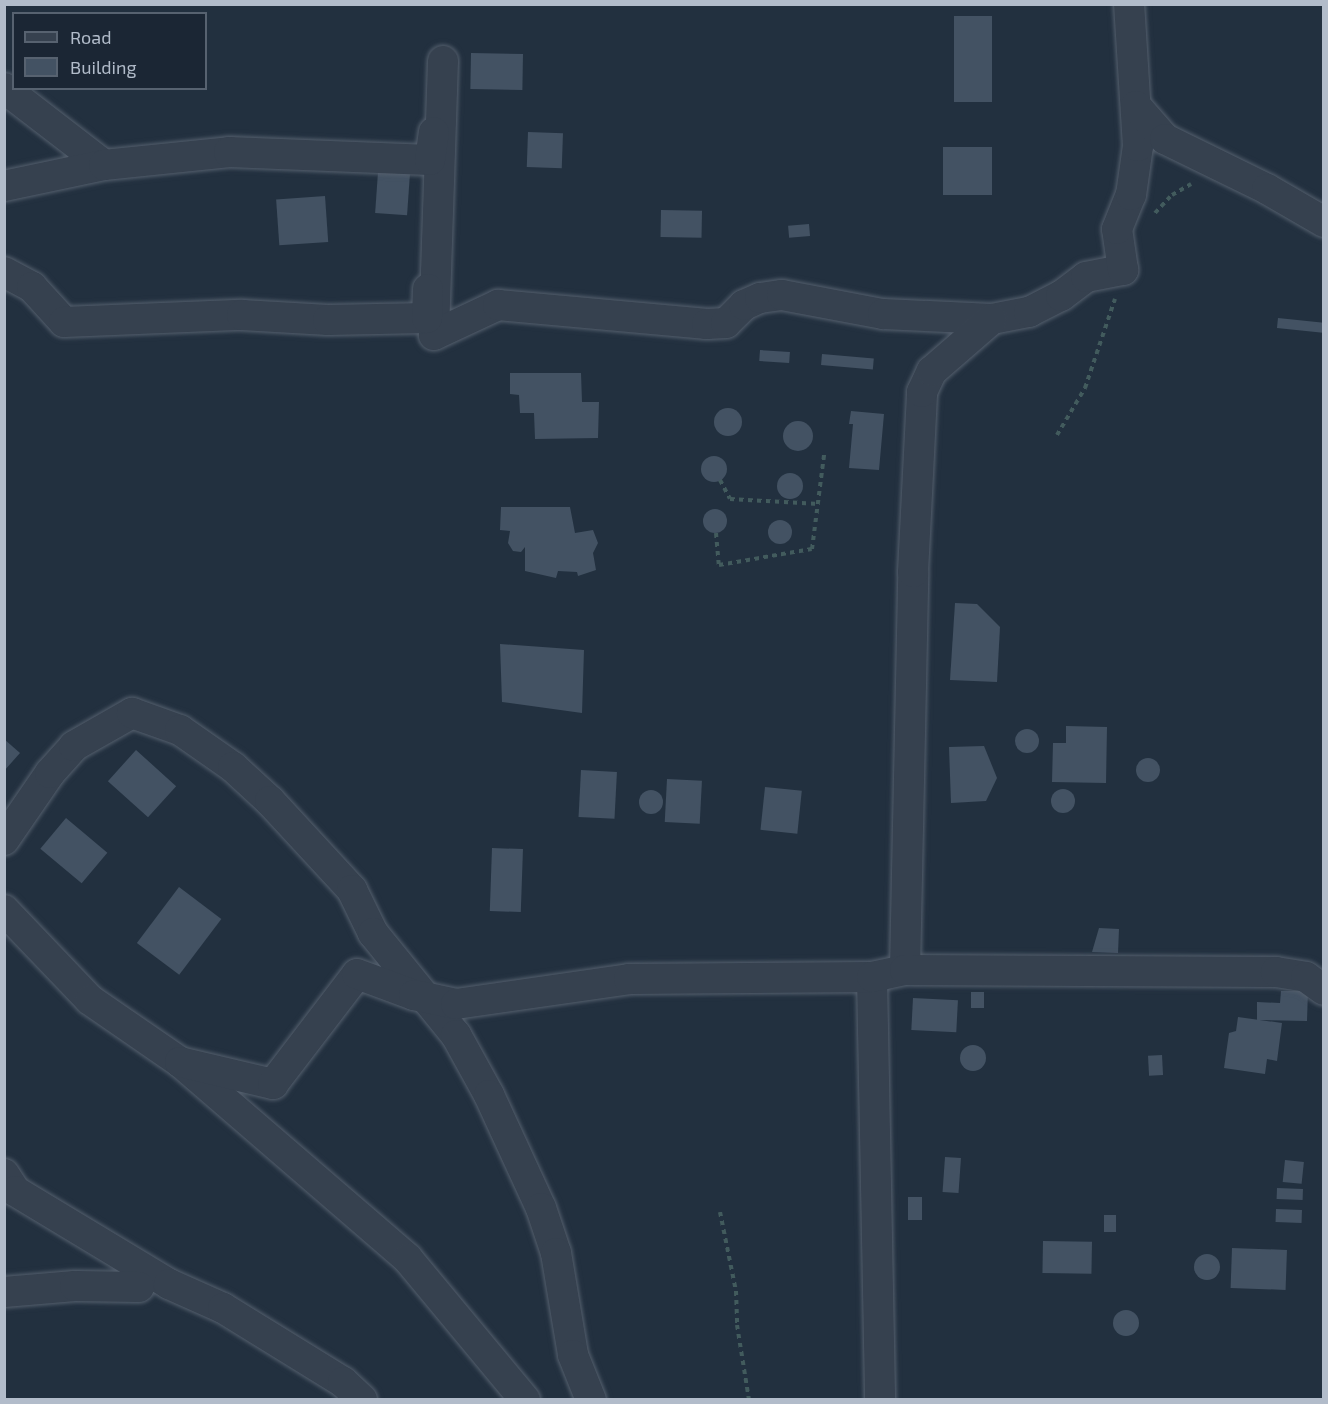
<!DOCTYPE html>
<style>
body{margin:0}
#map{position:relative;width:1328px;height:1404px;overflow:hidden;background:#22303f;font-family:"Exo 2",sans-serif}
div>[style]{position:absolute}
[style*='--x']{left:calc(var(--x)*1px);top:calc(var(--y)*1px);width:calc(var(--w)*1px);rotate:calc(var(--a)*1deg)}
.building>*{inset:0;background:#435263;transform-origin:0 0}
.round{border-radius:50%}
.path>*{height:4px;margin-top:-2px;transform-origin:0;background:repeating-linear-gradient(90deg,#425b5d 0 4.5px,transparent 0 9px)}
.roads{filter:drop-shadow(0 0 2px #545f6d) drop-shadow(0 0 2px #545f6d)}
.minor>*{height:30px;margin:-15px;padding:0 15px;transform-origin:15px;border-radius:15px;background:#36414f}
span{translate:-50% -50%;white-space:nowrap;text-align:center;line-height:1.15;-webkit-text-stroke:4.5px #1b2634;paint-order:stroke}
.frame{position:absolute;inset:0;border:6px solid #b2bcca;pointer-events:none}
.legend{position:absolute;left:12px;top:12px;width:195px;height:78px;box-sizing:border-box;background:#1b2634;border:2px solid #576270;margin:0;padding:8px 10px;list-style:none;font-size:18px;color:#b2bcca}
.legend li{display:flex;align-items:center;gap:12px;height:30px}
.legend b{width:30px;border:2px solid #576270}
</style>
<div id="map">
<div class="building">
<div style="left:954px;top:16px;width:38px;height:86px"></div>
<div style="left:471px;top:53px;width:52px;height:36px;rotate:1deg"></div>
<div style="left:528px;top:132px;width:35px;height:35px;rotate:2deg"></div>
<div style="left:943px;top:147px;width:49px;height:48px"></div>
<div style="left:378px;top:172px;width:32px;height:41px;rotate:4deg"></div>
<div style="left:325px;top:196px;width:46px;height:49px;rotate:86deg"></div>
<div style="left:661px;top:210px;width:41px;height:27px;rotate:1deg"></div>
<div style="left:809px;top:224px;width:12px;height:21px;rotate:85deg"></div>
<div style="left:1278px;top:318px;width:46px;height:10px;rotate:6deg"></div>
<div style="left:760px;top:350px;width:30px;height:11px;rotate:4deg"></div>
<div style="left:822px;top:354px;width:52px;height:11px;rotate:5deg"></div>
<div style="clip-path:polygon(510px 373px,581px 373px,582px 402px,599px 402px,598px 438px,535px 439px,534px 413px,520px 413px,519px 395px,510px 394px)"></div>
<div class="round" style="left:714px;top:408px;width:28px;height:28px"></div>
<div style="clip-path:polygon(851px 411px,884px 414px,879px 470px,849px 468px,853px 424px,849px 424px)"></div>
<div class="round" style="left:783px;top:421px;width:30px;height:30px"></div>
<div class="round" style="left:701px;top:456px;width:26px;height:26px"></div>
<div class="round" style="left:777px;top:473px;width:26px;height:26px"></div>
<div style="clip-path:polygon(501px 507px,570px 507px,575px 533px,593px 530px,598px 543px,593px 553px,596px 570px,578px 576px,577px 572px,558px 571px,556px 578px,525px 571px,525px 547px,521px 552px,513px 551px,508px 543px,510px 531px,500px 530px)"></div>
<div class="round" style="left:703px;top:509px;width:24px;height:24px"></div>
<div class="round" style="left:768px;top:520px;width:24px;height:24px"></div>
<div style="clip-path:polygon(955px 603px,977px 604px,1000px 627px,997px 682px,950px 680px)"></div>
<div style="clip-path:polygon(500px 644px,584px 650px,582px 713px,502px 702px)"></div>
<div style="clip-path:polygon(1066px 726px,1107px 727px,1106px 783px,1052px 782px,1053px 743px,1066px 743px)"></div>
<div class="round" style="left:1015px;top:729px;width:24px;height:24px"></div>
<div style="clip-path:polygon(4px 739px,20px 753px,4px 771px)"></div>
<div style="clip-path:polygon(984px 746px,997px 778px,986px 801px,951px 803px,949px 747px)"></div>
<div style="left:136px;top:750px;width:54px;height:42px;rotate:42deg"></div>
<div class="round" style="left:1136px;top:758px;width:24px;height:24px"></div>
<div style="left:581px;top:770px;width:36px;height:47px;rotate:3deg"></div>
<div style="left:667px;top:779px;width:35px;height:43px;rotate:3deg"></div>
<div style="left:765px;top:787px;width:37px;height:43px;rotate:6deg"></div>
<div class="round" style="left:1051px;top:789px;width:24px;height:24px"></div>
<div class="round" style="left:639px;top:790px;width:24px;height:24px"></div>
<div style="left:66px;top:818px;width:54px;height:40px;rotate:40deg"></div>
<div style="left:492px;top:848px;width:31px;height:63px;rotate:2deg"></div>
<div style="left:179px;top:887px;width:53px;height:70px;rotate:37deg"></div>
<div style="clip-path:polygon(1099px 928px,1119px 929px,1118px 953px,1092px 952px)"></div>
<div style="clip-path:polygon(1281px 991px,1308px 991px,1307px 1021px,1257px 1020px,1257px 1002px,1280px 1003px)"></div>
<div style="left:971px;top:992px;width:13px;height:16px"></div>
<div style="left:913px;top:998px;width:45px;height:32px;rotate:3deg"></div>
<div style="clip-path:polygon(1238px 1017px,1282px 1023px,1277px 1061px,1267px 1059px,1265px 1074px,1224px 1068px,1229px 1033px,1236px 1031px)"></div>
<div class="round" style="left:960px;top:1045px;width:26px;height:26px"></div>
<div style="left:1162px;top:1055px;width:20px;height:14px;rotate:87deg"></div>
<div style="left:945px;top:1157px;width:16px;height:35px;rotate:4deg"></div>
<div style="left:1285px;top:1160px;width:19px;height:22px;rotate:6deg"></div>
<div style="left:1277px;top:1188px;width:26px;height:11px;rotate:2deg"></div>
<div style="left:908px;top:1197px;width:14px;height:23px"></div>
<div style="left:1276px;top:1209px;width:26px;height:13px;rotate:2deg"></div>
<div style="left:1104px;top:1215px;width:12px;height:17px"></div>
<div style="left:1043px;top:1241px;width:49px;height:32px;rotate:1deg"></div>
<div style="left:1232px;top:1248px;width:55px;height:40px;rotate:2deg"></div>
<div class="round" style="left:1194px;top:1254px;width:26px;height:26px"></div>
<div class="round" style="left:1113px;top:1310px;width:26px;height:26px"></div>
</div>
<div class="path">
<div style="--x:1155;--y:213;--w:25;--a:-47"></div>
<div style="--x:1172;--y:195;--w:22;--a:-30"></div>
<div style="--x:1057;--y:435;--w:55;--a:-59.2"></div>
<div style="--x:1085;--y:388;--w:94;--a:-71.4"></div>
<div style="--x:720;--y:480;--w:21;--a:62"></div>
<div style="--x:730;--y:499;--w:89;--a:3.2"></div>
<div style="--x:716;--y:533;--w:32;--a:85"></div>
<div style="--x:719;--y:565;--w:94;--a:-9.8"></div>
<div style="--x:812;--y:549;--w:95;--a:-82.7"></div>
<div style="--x:720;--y:1212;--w:81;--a:78.6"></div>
<div style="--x:736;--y:1291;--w:34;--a:88"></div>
<div style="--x:737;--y:1325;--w:76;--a:80.9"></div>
</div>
<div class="roads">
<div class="minor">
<div style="--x:443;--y:61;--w:274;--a:91.9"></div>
<div style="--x:434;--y:335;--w:71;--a:-25.1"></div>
<div style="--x:498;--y:305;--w:210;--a:5.2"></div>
<div style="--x:707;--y:324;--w:19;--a:-3"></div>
<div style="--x:726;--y:323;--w:25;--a:-45"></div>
<div style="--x:744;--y:305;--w:17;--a:-24"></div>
<div style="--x:760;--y:298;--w:22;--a:-8"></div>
<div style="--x:782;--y:295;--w:103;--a:10.7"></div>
<div style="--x:883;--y:314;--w:109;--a:2.6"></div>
<div style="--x:992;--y:319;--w:38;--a:-11"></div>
<div style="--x:1029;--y:312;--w:36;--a:-27"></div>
<div style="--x:1061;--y:296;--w:31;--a:-37"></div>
<div style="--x:1086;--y:277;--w:38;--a:-11"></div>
<div style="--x:1123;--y:270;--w:41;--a:-98.3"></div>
<div style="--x:1117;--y:229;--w:37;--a:-68"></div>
<div style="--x:1131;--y:195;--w:49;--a:-81.9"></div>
<div style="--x:1138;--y:146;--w:142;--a:-93.6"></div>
<div style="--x:4;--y:88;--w:126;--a:37.6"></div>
<div style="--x:1136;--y:106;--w:44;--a:48.7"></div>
<div style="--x:1165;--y:139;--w:114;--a:26.1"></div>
<div style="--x:1267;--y:189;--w:66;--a:30.1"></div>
<div style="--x:4;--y:186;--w:102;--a:-11.9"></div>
<div style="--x:104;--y:165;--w:126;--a:-5.9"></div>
<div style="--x:229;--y:152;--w:201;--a:2.3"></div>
<div style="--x:430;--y:160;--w:28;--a:-82"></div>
<div style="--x:4;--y:272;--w:32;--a:28"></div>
<div style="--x:32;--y:287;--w:47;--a:47.6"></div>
<div style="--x:64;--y:322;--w:178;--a:-2.3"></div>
<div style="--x:242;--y:315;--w:86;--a:3.3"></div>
<div style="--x:328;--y:320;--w:99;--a:-1.2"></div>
<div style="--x:427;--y:318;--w:29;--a:-88"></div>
<div style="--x:4;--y:840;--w:81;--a:-55.5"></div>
<div style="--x:50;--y:773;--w:36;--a:-48"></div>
<div style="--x:74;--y:746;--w:67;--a:-29.6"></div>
<div style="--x:132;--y:713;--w:51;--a:19.5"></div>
<div style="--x:180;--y:730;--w:65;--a:34.9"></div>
<div style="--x:233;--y:767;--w:50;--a:42.6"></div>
<div style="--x:270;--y:801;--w:121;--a:47.3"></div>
<div style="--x:352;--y:890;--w:48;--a:64"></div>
<div style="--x:373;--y:933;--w:132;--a:50.9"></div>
<div style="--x:456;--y:1035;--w:68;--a:61.2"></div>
<div style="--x:489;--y:1095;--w:124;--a:65.3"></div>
<div style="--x:541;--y:1208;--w:47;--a:71.6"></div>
<div style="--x:556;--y:1253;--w:103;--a:80.5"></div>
<div style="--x:573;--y:1355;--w:48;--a:68.2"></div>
<div style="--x:4;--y:910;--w:124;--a:46.3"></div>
<div style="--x:90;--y:1000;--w:109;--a:34.6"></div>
<div style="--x:180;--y:1062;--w:301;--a:40.8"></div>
<div style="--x:408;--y:1259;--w:183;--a:50.3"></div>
<div style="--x:905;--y:970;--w:398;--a:-88.8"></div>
<div style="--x:913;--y:572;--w:180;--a:-87.1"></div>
<div style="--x:922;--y:392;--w:23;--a:-65"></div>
<div style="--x:932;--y:371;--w:79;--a:-40.9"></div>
<div style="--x:872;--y:977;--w:423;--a:88.9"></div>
<div style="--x:180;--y:1062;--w:96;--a:13.3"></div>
<div style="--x:273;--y:1084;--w:138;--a:-52.6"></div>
<div style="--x:357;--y:974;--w:61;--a:20.2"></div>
<div style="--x:414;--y:995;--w:43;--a:12.1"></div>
<div style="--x:456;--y:1004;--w:175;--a:-8.2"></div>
<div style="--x:629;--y:979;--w:243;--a:-0.5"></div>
<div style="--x:872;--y:977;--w:34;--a:-12"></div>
<div style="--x:905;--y:970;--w:371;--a:0.3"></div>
<div style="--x:1276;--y:972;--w:30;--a:9"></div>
<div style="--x:1306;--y:977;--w:22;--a:36"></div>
<div style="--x:4;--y:1174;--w:20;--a:57"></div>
<div style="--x:15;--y:1191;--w:180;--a:31.1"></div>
<div style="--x:169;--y:1284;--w:59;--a:24"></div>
<div style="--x:223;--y:1308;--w:141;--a:31.7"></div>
<div style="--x:343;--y:1382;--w:26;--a:43"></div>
<div style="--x:4;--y:1292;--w:71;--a:-4.8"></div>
<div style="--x:75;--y:1286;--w:64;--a:0.9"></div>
</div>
</div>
<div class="frame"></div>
<ul class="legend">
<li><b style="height:8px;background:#36414f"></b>Road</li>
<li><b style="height:16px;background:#435263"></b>Building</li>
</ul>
</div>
